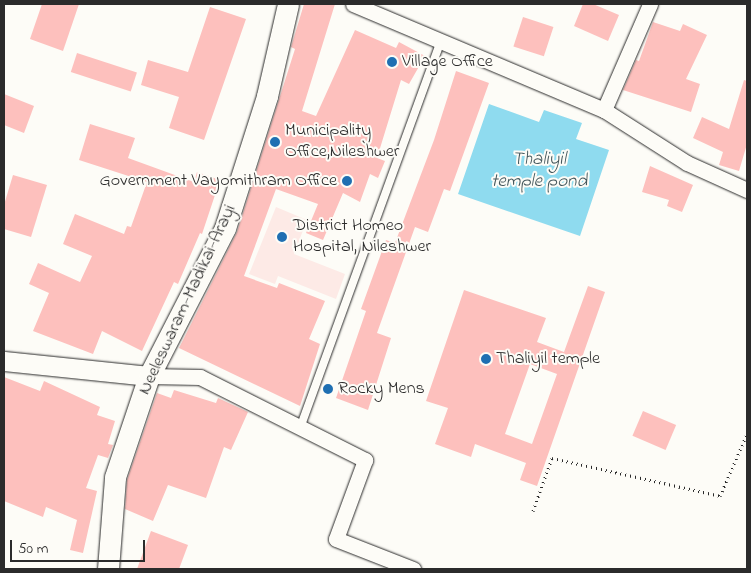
<!DOCTYPE html>
<style>
body{margin:0}
#map{position:relative;width:751px;height:573px;overflow:hidden;background:#fdfcf7;font-family:"Indie Flower",sans-serif}
div>[style]{position:absolute}
[style*='--x']{left:calc(var(--x)*1px);top:calc(var(--y)*1px);width:calc(var(--w)*1px);rotate:calc(var(--a)*1deg)}
.built>*{inset:0;background:#fdeae6}
.water>*{inset:0;background:#8fdbef}
.building>*{inset:0;background:#fdc0bd;transform-origin:0 0}
.path>*{height:3px;margin-top:-1.5px;transform-origin:0;background:repeating-linear-gradient(90deg,#2b2b2b 0 1px,transparent 0 5px)}
.roads{filter:drop-shadow(0 0 1px #2b2b2b) drop-shadow(0 0 1px #2b2b2b)}
.service>*{height:8px;margin:-4px;padding:0 4px;transform-origin:4px;border-radius:4px;background:#fdfcf7}
.minor>*{height:15px;margin:-7.5px;padding:0 7.5px;transform-origin:7.5px;border-radius:7.5px;background:#fdfcf7}
.tertiary>*{height:19px;margin:-9.5px;padding:0 9.5px;transform-origin:9.5px;border-radius:9.5px;background:#fdfcf7}
.secondary>*{height:21px;margin:-10.5px;padding:0 10.5px;transform-origin:10.5px;border-radius:10.5px;background:#fdfcf7}
.dots>*{width:14px;height:14px;translate:-50% -50%;box-sizing:border-box;border:2px solid #fdfcf7;border-radius:50%}
span{translate:-50% -50%;white-space:nowrap;text-align:center;line-height:1.15;-webkit-text-stroke:4px #fdfcf7;paint-order:stroke}
.poi-label{font-size:18px;color:#2b2b2b}
.left{translate:0 -50%;text-align:left}
.right{translate:-100% -50%;text-align:right}
.street-label{font-size:18px;color:#2b2b2b}
.water-label{font-size:19px;color:#44575c;font-style:italic}
.frame{position:absolute;inset:0;border:5px solid #2b2b2b;pointer-events:none}
.scale{position:absolute;left:10px;top:540px;width:135px;height:22px;box-sizing:border-box;border:2px solid #2b2b2b;border-top:0;padding-left:6px;font-size:15px;line-height:18px;white-space:nowrap;color:#2b2b2b;-webkit-text-stroke:4px #fdfcf7;paint-order:stroke}
</style>
<div id="map">
<div class="built">
<div style="clip-path:polygon(276px 207px,307px 220px,294px 254px,345px 274px,336px 299px,278px 276px,275px 284px,249px 274px)"></div>
</div>
<div class="water">
<div style="clip-path:polygon(489px 104px,539px 122px,544px 110px,582px 123px,576px 139px,609px 150px,580px 236px,458px 194px)"></div>
</div>
<div class="building">
<div style="clip-path:polygon(42px 4px,79px 4px,63px 51px,30px 39px)"></div>
<div style="clip-path:polygon(304px 4px,335px 4px,302px 111px,316px 116px,355px 30px,396px 48px,399px 42px,425px 56px,409px 84px,401px 80px,377px 158px,385px 161px,378px 178px,370px 174px,360px 202px,343px 193px,323px 240px,306px 233px,318px 204px,276px 189px,244px 276px,277px 288px,279px 283px,325px 301px,309px 339px,320px 344px,300px 406px,179px 348px,237px 232px,295px 49px,291px 47px)"></div>
<div style="clip-path:polygon(583px 4px,593px 4px,619px 15px,608px 41px,574px 26px)"></div>
<div style="clip-path:polygon(210px 7px,246px 19px,204px 140px,169px 128px,179px 97px,141px 85px,148px 60px,188px 72px)"></div>
<div style="left:523px;top:17px;width:32px;height:31px;rotate:18deg"></div>
<div style="clip-path:polygon(653px 22px,680px 31px,683px 24px,707px 35px,686px 79px,700px 84px,691px 112px,623px 90px,636px 60px,639px 61px)"></div>
<div style="left:77px;top:53px;width:63px;height:20px;rotate:18deg"></div>
<div style="clip-path:polygon(456px 71px,489px 83px,450px 191px,444px 189px,428px 232px,415px 227px,377px 333px,391px 338px,368px 410px,336px 398px,366px 311px,361px 309px,386px 240px,395px 243px,434px 140px)"></div>
<div style="clip-path:polygon(744px 80px,747px 81px,747px 144px,739px 171px,719px 165px,723px 152px,693px 138px,702px 117px,729px 129px)"></div>
<div style="clip-path:polygon(4px 94px,34px 106px,24px 133px,4px 125px)"></div>
<div style="clip-path:polygon(90px 124px,135px 138px,128px 158px,194px 182px,197px 172px,220px 180px,202px 234px,200px 233px,178px 284px,174px 282px,142px 351px,102px 331px,93px 354px,33px 331px,49px 293px,29px 284px,38px 263px,80px 282px,92px 256px,63px 244px,75px 214px,124px 234px,127px 226px,131px 227px,147px 182px,79px 160px)"></div>
<div style="clip-path:polygon(650px 166px,693px 185px,682px 212px,667px 206px,669px 200px,642px 192px)"></div>
<div style="clip-path:polygon(13px 175px,47px 185px,31px 237px,4px 229px,4px 205px)"></div>
<div style="clip-path:polygon(evenodd,588px 286px,605px 292px,537px 486px,520px 480px,526px 463px,475px 444px,471px 457px,435px 444px,448px 408px,426px 401px,464px 290px,546px 318px,537px 342px,564px 352px,588px 286px,530px 364px,557px 374px,532px 444px,505px 434px,530px 364px)"></div>
<div style="clip-path:polygon(4px 377px,40px 391px,44px 381px,100px 407px,97px 415px,115px 421px,108px 444px,113px 445px,108px 458px,98px 455px,86px 488px,97px 491px,83px 553px,70px 550px,77px 520px,46px 507px,43px 517px,4px 501px)"></div>
<div style="clip-path:polygon(174px 390px,216px 403px,218px 398px,248px 412px,231px 450px,224px 447px,206px 498px,168px 485px,153px 521px,125px 509px,127px 480px,157px 393px,171px 398px)"></div>
<div style="left:643px;top:411px;width:36px;height:27px;rotate:23deg"></div>
<div style="clip-path:polygon(151px 531px,188px 545px,179px 569px,137px 569px)"></div>
</div>
<div class="path">
<div style="--x:533;--y:511;--w:56;--a:-70.3"></div>
<div style="--x:552;--y:458;--w:172;--a:12.7"></div>
<div style="--x:720;--y:496;--w:68;--a:-66.5"></div>
</div>
<div class="roads">
<div class="service">
<div style="--x:300;--y:428;--w:413;--a:-70"></div>
</div>
<div class="minor">
<div style="--x:353;--y:4;--w:272;--a:22.9"></div>
<div style="--x:604;--y:110;--w:98;--a:32.6"></div>
<div style="--x:687;--y:163;--w:66;--a:24.2"></div>
<div style="--x:604;--y:110;--w:116;--a:-66.5"></div>
<div style="--x:149;--y:376;--w:51;--a:1.1"></div>
<div style="--x:200;--y:377;--w:185;--a:26.7"></div>
<div style="--x:365;--y:460;--w:84;--a:110.2"></div>
<div style="--x:336;--y:539;--w:83;--a:21.3"></div>
</div>
<div class="tertiary">
<div style="--x:4;--y:361;--w:146;--a:5.9"></div>
</div>
<div class="secondary">
<div style="--x:108;--y:569;--w:92;--a:-85.6"></div>
<div style="--x:115;--y:477;--w:107;--a:-71.4"></div>
<div style="--x:149;--y:376;--w:166;--a:-62.8"></div>
<div style="--x:225;--y:228;--w:139;--a:-72.3"></div>
<div style="--x:267;--y:96;--w:94;--a:-77.1"></div>
</div>
</div>
<div class="dots">
<div style="left:392px;top:62px;background:#1f6fb2"></div>
<div style="left:275px;top:142px;background:#1f6fb2"></div>
<div style="left:347px;top:181px;background:#1f6fb2"></div>
<div style="left:282px;top:237px;background:#1f6fb2"></div>
<div style="left:486px;top:359px;background:#1f6fb2"></div>
<div style="left:328px;top:389px;background:#1f6fb2"></div>
</div>
<div class="poi-label">
<span class="left" style="left:402px;top:62px">Village Office</span>
<span class="left" style="left:285px;top:142px">Municipality<br>Office,Nileshwer</span>
<span class="right" style="left:337px;top:181px">Government Vayomithram Office</span>
<span class="left" style="left:293px;top:237px">District Homeo<br>Hospital, Nileshwer</span>
<span class="left" style="left:496px;top:359px">Thaliyil temple</span>
<span class="left" style="left:338px;top:389px">Rocky Mens</span>
</div>
<div class="street-label">
<span style="left:188px;top:300px;rotate:-65deg">Neeleswaram-Madikai-Arayi</span>
</div>
<div class="water-label">
<span style="left:539px;top:171px">Thaliyil<br>temple pond</span>
</div>
<div class="frame"></div>
<div class="scale">50 m</div>
</div>
